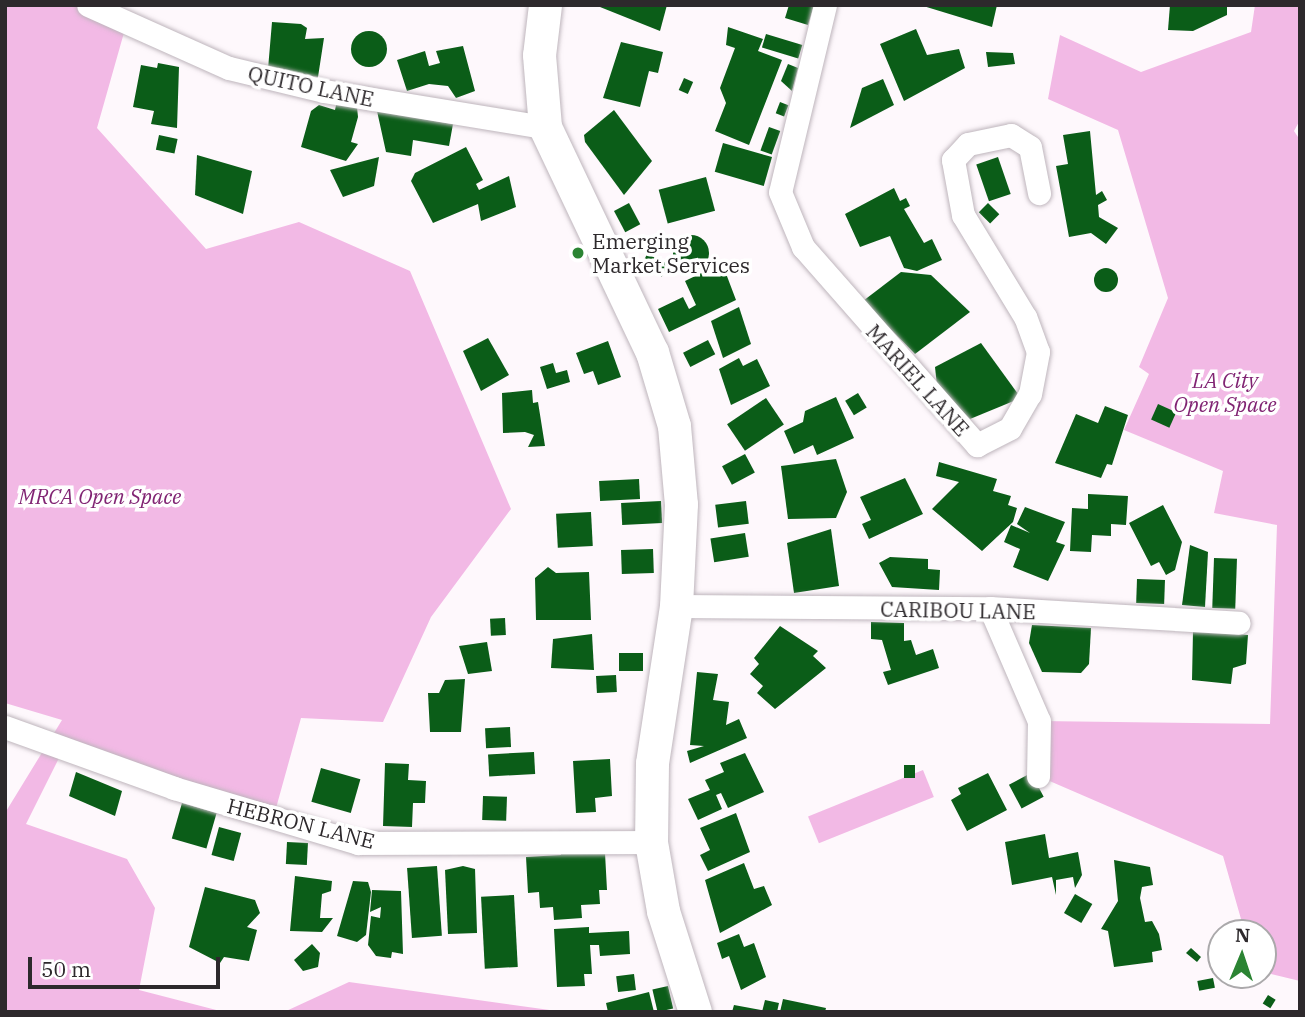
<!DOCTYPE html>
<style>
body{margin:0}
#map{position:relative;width:1305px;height:1017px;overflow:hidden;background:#fef8fc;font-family:"IBM Plex Serif",serif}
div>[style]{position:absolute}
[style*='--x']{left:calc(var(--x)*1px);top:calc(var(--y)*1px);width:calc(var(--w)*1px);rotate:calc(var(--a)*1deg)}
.green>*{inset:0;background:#f2b9e5;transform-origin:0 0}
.building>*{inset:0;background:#0b5d18;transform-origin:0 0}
.round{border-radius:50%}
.roads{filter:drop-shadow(0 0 2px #beb5bc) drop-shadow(0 0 2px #beb5bc)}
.minor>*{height:23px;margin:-11.5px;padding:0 11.5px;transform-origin:11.5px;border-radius:11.5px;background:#fff}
.secondary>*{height:33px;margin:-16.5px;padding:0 16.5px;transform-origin:16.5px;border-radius:16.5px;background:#fff}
.dots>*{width:19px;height:19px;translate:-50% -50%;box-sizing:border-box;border:4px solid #fff;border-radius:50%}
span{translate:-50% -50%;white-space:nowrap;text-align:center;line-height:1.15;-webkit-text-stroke:7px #fff;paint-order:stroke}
.street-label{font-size:21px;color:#2d292c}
.poi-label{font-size:21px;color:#2d292c}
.left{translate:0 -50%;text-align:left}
.park-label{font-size:21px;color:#812473;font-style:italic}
.frame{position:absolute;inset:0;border:7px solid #2d292c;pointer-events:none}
.north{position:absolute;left:1207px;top:919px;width:70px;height:70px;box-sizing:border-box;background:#fff;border:2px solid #aba9ab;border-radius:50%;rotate:2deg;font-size:19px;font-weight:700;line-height:28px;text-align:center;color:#2d292c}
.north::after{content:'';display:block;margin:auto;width:24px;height:32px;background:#2b8433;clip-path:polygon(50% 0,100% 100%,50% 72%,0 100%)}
.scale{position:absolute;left:28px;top:957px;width:192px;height:32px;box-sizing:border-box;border:4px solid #2d292c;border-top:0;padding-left:9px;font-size:21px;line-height:24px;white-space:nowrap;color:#2d292c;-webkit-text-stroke:5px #fff;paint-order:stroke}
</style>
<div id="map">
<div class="green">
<div style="clip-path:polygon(5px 5px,88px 5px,127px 22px,97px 128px,206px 249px,299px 222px,410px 271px,511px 509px,431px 617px,383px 722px,301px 718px,273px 819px,65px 746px,26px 824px,127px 859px,155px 908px,139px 990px,224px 1012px,5px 1012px,5px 813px,62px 720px,5px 703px)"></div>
<div style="clip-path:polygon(1255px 5px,1300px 5px,1300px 120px,1294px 131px,1300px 140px,1300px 981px,1263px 972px,1263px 933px,1245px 933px,1223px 856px,1038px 776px,1039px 721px,1270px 724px,1277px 525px,1214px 513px,1223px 471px,1124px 430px,1149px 374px,1139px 367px,1168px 298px,1118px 130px,1048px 99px,1060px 35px,1141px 72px,1251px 32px)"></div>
<div style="left:923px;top:770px;width:29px;height:124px;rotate:68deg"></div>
<div style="clip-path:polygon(349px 982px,564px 1012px,284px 1012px)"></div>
</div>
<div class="building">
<div style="clip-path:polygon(595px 5px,667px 5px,660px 31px)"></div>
<div style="clip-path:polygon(789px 5px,814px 5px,808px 25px,785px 18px)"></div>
<div style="clip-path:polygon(920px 5px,997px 5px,992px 27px)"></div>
<div style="clip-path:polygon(1170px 5px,1227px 6px,1227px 15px,1193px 31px,1168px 30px)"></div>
<div style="clip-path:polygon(272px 22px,301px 24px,307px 28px,305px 39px,324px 38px,318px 77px,268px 69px)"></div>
<div style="clip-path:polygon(728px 27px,763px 39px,758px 51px,782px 60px,749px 145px,715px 131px,726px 103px,720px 88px,735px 48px,726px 45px)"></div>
<div style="clip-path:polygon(916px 29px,927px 55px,959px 49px,965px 68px,904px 101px,880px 44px)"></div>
<div class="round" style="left:351px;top:31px;width:36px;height:36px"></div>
<div style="left:766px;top:34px;width:38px;height:14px;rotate:17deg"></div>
<div style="clip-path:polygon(621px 42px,663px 52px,658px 73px,649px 71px,640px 107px,603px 98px)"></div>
<div style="clip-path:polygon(463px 46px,475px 91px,456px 98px,448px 86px,429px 84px,407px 91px,397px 60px,425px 51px,429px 66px,440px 63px,436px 51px)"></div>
<div style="clip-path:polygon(986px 52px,1013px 53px,1015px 64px,988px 67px)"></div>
<div style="clip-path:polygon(158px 63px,179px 67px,177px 128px,151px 124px,154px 111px,133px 107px,141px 65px,157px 68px)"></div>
<div style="clip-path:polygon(788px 64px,798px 68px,792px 91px,781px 81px)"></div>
<div style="left:684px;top:78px;width:10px;height:13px;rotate:24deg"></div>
<div style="clip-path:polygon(883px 79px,894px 105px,850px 128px,862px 88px)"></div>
<div style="clip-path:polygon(337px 101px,357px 107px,358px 117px,351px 142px,358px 144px,346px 161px,301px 147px,311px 111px,319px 105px,335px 110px)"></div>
<div style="left:780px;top:102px;width:9px;height:12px;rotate:21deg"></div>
<div style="clip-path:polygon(614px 110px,652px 161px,624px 195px,585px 142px,584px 135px)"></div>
<div style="clip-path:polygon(377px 111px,453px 124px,449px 146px,413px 140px,411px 156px,386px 152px)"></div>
<div style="left:769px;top:127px;width:12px;height:25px;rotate:20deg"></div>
<div style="clip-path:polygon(1090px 131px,1096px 195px,1102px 191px,1107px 200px,1098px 205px,1099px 217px,1118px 228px,1106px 244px,1091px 233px,1069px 237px,1056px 166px,1068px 164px,1063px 135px)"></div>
<div style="left:159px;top:135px;width:19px;height:15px;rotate:12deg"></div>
<div style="left:723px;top:143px;width:51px;height:30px;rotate:16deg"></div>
<div style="clip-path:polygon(466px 147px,483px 180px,476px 184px,479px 190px,509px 176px,516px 207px,481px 221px,478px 204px,433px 223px,411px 181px,415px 173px)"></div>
<div style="clip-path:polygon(197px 155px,252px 171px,243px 214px,195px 195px)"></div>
<div style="clip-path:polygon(379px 157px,374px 186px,343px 197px,330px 170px)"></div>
<div style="left:998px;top:157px;width:39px;height:23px;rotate:71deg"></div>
<div style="left:706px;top:177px;width:35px;height:49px;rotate:75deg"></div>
<div style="clip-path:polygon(894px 188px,900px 201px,906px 198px,910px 206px,904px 209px,924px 243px,932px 239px,942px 260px,917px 271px,904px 268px,890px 236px,860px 247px,845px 214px)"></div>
<div style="left:629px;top:203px;width:24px;height:17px;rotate:62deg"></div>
<div style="left:988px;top:203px;width:16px;height:13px;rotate:45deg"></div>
<div class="round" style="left:673px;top:235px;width:36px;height:36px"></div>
<div style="left:647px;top:254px;width:23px;height:14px;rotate:25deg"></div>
<div style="clip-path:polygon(722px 263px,736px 300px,669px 332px,658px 309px,683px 297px,689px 309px,696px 305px,685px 281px)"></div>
<div class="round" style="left:1094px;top:268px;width:24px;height:24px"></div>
<div style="clip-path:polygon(901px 272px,931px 275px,970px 312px,915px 354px,863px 301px)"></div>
<div style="clip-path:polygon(739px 307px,751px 344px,723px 358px,711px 321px)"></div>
<div style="clip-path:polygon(488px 338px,509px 375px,481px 391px,463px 351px)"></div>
<div style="left:708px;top:340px;width:16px;height:28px;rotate:63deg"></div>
<div style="clip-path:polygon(608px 341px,621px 377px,598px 385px,593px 371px,584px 374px,576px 353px)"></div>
<div style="clip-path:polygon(981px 343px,1021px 398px,970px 419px,937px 386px,935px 367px)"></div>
<div style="clip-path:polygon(739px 358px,743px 366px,757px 359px,770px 386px,731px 405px,719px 369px)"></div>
<div style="clip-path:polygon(553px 363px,556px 373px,567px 370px,570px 382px,547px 389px,540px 367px)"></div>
<div style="clip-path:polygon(532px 390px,533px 403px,538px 402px,545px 446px,528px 447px,534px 435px,525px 432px,503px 433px,502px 393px)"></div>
<div style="left:858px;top:393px;width:17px;height:15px;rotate:59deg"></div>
<div style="clip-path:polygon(836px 397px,854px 438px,817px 455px,813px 445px,794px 454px,784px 431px,803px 422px,805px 411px)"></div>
<div style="left:766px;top:398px;width:32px;height:47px;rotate:56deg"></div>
<div style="left:1158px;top:404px;width:20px;height:17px;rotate:24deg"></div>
<div style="clip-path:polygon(1105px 406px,1128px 415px,1112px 465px,1107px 464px,1101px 478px,1055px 463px,1076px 414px,1098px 423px)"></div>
<div style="left:745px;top:454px;width:21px;height:26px;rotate:62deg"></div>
<div style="clip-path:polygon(836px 459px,847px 492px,836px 518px,788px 519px,781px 466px)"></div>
<div style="clip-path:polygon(939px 462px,997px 479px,993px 491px,1011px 496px,1008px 505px,1017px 508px,1013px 522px,982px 551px,932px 509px,959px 482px,936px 476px)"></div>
<div style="clip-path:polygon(905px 478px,923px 514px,869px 539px,862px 524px,871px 520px,860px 497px)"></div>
<div style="left:639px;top:479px;width:20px;height:40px;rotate:87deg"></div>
<div style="clip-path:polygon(1088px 494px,1128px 496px,1126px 525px,1111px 524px,1111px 536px,1092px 535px,1091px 552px,1070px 551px,1072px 508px,1088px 509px)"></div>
<div style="left:661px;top:501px;width:22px;height:40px;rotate:87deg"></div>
<div style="left:746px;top:501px;width:23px;height:31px;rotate:83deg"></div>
<div style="clip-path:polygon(1163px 505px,1182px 542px,1175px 570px,1166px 575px,1159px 562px,1151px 566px,1129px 523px)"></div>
<div style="clip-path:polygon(1025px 507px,1065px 522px,1056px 542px,1065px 545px,1048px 581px,1013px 567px,1020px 549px,1004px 542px,1011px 525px,1030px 533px,1017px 524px)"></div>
<div style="left:591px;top:512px;width:34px;height:35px;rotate:87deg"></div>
<div style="clip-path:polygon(831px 529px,839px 586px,794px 593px,787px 543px)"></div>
<div style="left:745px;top:533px;width:24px;height:35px;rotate:81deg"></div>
<div style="clip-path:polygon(1190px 545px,1208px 552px,1205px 607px,1182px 605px)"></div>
<div style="left:653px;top:549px;width:24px;height:32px;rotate:88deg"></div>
<div style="clip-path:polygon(890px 557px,928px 559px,928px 569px,940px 570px,939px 590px,892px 587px,879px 563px)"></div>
<div style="left:1214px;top:558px;width:23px;height:50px;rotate:2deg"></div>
<div style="clip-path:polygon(548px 567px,556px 573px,589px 572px,591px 620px,536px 620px,535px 578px)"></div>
<div style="left:1137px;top:579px;width:28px;height:24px;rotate:2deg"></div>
<div style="left:505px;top:618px;width:17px;height:15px;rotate:87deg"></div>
<div style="clip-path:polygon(871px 622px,904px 623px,904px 641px,911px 640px,916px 655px,933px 649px,939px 668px,888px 685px,883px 672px,891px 670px,882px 640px,871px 639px)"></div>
<div style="clip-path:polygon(1032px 625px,1091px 628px,1089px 664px,1081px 673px,1042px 672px,1029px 643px)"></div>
<div style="clip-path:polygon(780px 626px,818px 651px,813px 656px,826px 668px,775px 709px,757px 693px,763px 686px,750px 674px,759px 664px,754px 658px)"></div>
<div style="clip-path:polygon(1193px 631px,1248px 635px,1246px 664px,1233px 668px,1231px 684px,1192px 680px)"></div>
<div style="clip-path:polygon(592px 634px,594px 670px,551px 668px,553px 639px)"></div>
<div style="clip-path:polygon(487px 642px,492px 671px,468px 674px,459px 646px)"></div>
<div style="left:643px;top:653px;width:18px;height:24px;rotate:90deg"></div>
<div style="clip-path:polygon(697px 672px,718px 674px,713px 700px,729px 702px,726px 725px,739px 719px,747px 738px,690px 763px,687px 751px,704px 746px,690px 745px)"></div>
<div style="left:616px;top:675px;width:17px;height:20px;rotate:87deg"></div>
<div style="clip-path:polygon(465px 679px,461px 732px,430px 732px,428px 693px,439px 693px,445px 680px)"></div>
<div style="left:510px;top:727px;width:20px;height:25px;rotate:87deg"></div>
<div style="left:534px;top:752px;width:22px;height:46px;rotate:87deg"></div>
<div style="clip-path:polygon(745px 753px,764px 792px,728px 808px,721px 793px,716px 795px,722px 809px,698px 820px,688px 799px,710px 790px,705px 780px,724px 772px,720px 763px)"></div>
<div style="clip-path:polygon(610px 759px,612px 796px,595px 798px,596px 812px,576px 813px,573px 761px)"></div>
<div style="clip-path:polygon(385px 763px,409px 764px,408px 780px,426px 781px,425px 803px,413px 803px,412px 827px,383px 826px)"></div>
<div style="left:904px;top:765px;width:11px;height:13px"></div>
<div style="left:321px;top:768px;width:41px;height:35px;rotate:16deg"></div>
<div style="clip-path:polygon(76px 772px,122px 791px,115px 816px,69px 796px)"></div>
<div style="clip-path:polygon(988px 773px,1007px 810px,967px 831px,951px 800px,961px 794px,958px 788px)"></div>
<div style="left:1031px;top:773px;width:27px;height:25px;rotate:62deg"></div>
<div style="left:483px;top:796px;width:24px;height:24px;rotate:2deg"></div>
<div style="left:182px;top:803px;width:36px;height:37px;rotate:16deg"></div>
<div style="clip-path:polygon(736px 813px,750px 852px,708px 871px,700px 855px,710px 850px,700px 828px)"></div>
<div style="left:219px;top:827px;width:23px;height:29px;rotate:15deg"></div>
<div style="clip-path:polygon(1045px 834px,1049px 858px,1078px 852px,1082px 875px,1075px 888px,1073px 877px,1056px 880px,1056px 895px,1052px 877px,1012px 885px,1005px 842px)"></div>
<div style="left:287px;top:842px;width:21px;height:22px;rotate:3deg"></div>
<div style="clip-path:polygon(561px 848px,605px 853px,607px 890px,599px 890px,600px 904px,581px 905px,582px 918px,554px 920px,553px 907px,540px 908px,539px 892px,528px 893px,526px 857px,561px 855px)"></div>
<div style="clip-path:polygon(1114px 860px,1150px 867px,1153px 885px,1142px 887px,1140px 898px,1145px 922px,1152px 921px,1159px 934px,1162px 950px,1152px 952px,1153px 962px,1114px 967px,1108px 931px,1101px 929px,1118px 901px)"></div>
<div style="clip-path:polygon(744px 863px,754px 889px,764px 886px,772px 905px,720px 933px,705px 880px)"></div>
<div style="left:437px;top:866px;width:70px;height:30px;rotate:86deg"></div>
<div style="clip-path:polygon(463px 866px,475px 869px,477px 933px,448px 934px,445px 870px)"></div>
<div style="clip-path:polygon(295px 876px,332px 881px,331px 891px,322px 894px,320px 918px,333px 918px,322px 932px,290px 931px)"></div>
<div style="clip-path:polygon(353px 881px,368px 882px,371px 892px,366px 935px,357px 942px,337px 936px)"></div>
<div style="clip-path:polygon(205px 887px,255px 900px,260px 913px,247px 927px,257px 930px,249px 961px,224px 957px,220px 963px,189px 947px)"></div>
<div style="clip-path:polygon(372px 890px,401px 891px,403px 954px,392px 952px,391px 958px,376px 956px,368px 945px,371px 916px,380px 918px,381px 907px,370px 912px)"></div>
<div style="left:1075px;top:894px;width:20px;height:22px;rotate:30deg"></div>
<div style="left:514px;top:895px;width:72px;height:33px;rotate:87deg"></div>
<div style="clip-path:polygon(589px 927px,589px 933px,629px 931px,630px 954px,600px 956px,599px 945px,590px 945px,592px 974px,584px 974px,585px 986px,557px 987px,554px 929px)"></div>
<div style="clip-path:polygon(739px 934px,744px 947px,754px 943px,766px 977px,741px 990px,729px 956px,722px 959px,717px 943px)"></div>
<div style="clip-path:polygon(312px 944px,320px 953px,318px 967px,303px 971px,294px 960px)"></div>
<div style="clip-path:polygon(1191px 948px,1201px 957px,1197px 962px,1186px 953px)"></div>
<div style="left:634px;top:974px;width:16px;height:18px;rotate:83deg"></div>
<div style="left:1213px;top:978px;width:10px;height:16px;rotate:79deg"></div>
<div style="left:668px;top:986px;width:23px;height:16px;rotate:77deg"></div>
<div style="clip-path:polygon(649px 992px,654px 1012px,608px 1012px,606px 1003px)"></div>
<div style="left:1268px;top:995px;width:9px;height:10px;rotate:32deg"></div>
<div style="clip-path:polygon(783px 999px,826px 1008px,825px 1012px,780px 1012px)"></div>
<div style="clip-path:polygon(765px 1000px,779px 1003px,777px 1012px,762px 1012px)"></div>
<div style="clip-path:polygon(734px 1005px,761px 1010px,761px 1012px,732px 1012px)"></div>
</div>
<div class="roads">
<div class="minor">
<div style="--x:88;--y:5;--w:154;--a:24.1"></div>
<div style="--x:229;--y:68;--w:98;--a:13.6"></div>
<div style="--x:324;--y:91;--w:224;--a:9.3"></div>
<div style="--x:825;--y:5;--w:192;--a:103.5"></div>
<div style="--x:780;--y:192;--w:60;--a:67.3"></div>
<div style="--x:803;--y:247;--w:264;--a:48.7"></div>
<div style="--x:977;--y:445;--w:37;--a:-27"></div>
<div style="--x:1010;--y:428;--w:39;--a:-60"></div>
<div style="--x:1030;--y:394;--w:43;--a:-79.2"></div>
<div style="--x:1038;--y:352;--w:37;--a:-110"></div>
<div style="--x:1025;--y:317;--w:119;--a:-121.3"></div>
<div style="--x:963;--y:215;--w:56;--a:-100.3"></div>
<div style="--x:953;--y:160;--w:22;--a:-47"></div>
<div style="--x:968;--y:144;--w:44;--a:-11.8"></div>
<div style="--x:1011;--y:135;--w:22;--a:32"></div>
<div style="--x:1030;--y:147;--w:47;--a:78.9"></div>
<div style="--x:676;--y:606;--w:314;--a:0.4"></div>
<div style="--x:990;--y:608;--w:249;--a:3.4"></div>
<div style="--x:990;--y:608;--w:123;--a:66.6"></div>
<div style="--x:1039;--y:721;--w:55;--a:91"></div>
<div style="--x:5;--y:727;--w:180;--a:19.8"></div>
<div style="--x:174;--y:788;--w:192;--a:16.6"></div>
<div style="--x:358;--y:843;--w:293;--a:-0.2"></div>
</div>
<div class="secondary">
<div style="--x:545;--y:5;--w:50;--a:96.8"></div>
<div style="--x:539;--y:55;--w:72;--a:85.2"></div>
<div style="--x:545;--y:127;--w:249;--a:64.6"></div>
<div style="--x:652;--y:352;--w:77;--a:73.4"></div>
<div style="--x:674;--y:426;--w:78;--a:84.9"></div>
<div style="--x:681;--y:504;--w:102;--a:92.8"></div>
<div style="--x:676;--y:606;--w:159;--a:98.7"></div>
<div style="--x:652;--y:763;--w:79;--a:90.7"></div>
<div style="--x:651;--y:842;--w:70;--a:80.1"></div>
<div style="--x:663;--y:911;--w:106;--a:72.4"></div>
</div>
</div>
<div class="dots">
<div style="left:578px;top:253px;background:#2b8433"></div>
</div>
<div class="street-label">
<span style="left:311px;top:86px;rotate:12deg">QUITO LANE</span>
<span style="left:918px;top:380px;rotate:48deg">MARIEL LANE</span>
<span style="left:958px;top:610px;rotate:1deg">CARIBOU LANE</span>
<span style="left:301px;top:823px;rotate:14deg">HEBRON LANE</span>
</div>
<div class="poi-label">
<span class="left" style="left:592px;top:253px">Emerging<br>Market Services</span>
</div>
<div class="park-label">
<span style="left:1225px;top:392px">LA City<br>Open Space</span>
<span style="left:100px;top:496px">MRCA Open Space</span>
</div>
<div class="frame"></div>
<div class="north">N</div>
<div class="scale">50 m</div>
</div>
